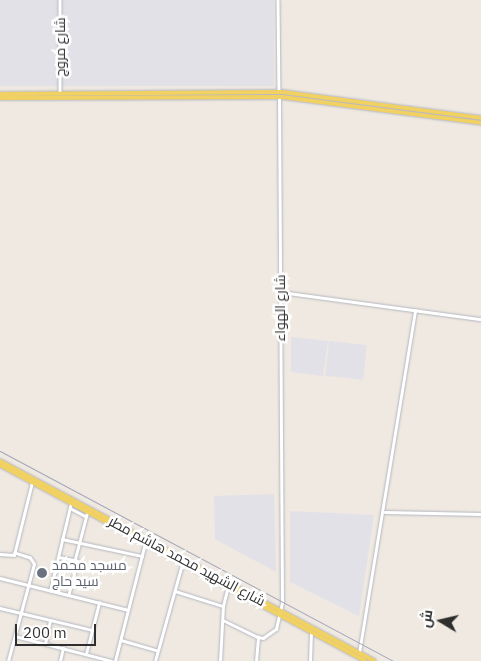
<!DOCTYPE html>
<meta charset="utf-8">
<style>
body{margin:0}
#map{position:relative;width:481px;height:661px;overflow:hidden;background:#efe9e1;font-family:"IBM Plex Sans",Cairo,sans-serif}
div>[style]{position:absolute}
[style*='--x']{left:calc(var(--x)*1px);top:calc(var(--y)*1px);width:calc(var(--w)*1px);rotate:calc(var(--a)*1deg)}
.industrial>*{inset:0;background:#e3e1e8;transform-origin:0 0}
.roads{filter:drop-shadow(0 0 1px #b4b7c1) drop-shadow(0 0 1px #b4b7c1)}
.minor>*{height:2.5px;margin:-1.25px;padding:0 1.25px;transform-origin:1.25px;border-radius:1.25px;background:#fff}
.major>*{height:4px;margin:-2px;padding:0 2px;transform-origin:2px;border-radius:2px;background:#f2d163}
.rail>*{height:1px;margin:-0.5px;padding:0 0.5px;transform-origin:0.5px;border-radius:0.5px;background:#a3a6b8}
.dots>*{width:14px;height:14px;translate:-50% -50%;box-sizing:border-box;border:2px solid #fff;border-radius:50%}
span{translate:-50% -50%;white-space:nowrap;text-align:center;line-height:1.15;-webkit-text-stroke:5px #fff;paint-order:stroke}
.street-label{font-size:14px;color:#2e2e2e}
.worship-label{font-size:14px;color:#5b616d}
.left{translate:0 -50%;text-align:left}
.north{position:absolute;left:416px;top:596px;width:50px;height:50px;-webkit-text-stroke:4px #fff;paint-order:stroke;rotate:279deg;font-size:14px;font-weight:700;line-height:20px;text-align:center;color:#2e2e2e}
.north::after{content:'';display:block;margin:auto;width:18px;height:22px;background:#2e2e2e;clip-path:polygon(50% 0,100% 100%,50% 72%,0 100%)}
.scale{position:absolute;left:15px;top:624px;width:81px;height:22px;box-sizing:border-box;border:2px solid #2e2e2e;border-top:0;padding-left:6px;font-size:15px;line-height:18px;white-space:nowrap;color:#2e2e2e;-webkit-text-stroke:4px #fff;paint-order:stroke}
</style>
<div id="map">
<div class="industrial">
<div style="left:0;top:0;width:274px;height:86px"></div>
<div style="clip-path:polygon(291px 337px,328px 341px,323px 376px,291px 372px)"></div>
<div style="left:329px;top:341px;width:38px;height:35px;rotate:6deg"></div>
<div style="clip-path:polygon(274px 494px,276px 572px,215px 539px,214px 496px)"></div>
<div style="clip-path:polygon(290px 511px,374px 515px,359px 616px,290px 582px)"></div>
</div>
<div class="roads">
<div class="minor">
<div style="--x:60;--y:0;--w:93;--a:90"></div>
<div style="--x:278;--y:0;--w:92;--a:89.4"></div>
<div style="--x:280;--y:292;--w:203;--a:7.7"></div>
<div style="--x:70;--y:508;--w:17;--a:28"></div>
<div style="--x:385;--y:512;--w:96;--a:1.2"></div>
<div style="--x:62;--y:539;--w:82;--a:12"></div>
<div style="--x:0;--y:554;--w:14;--a:4"></div>
<div style="--x:14;--y:555;--w:75;--a:-76.1"></div>
<div style="--x:59;--y:557;--w:19;--a:12"></div>
<div style="--x:78;--y:561;--w:35;--a:105"></div>
<div style="--x:75;--y:559;--w:48;--a:-75.4"></div>
<div style="--x:0;--y:578;--w:132;--a:14"></div>
<div style="--x:50;--y:591;--w:90;--a:-76.6"></div>
<div style="--x:175;--y:591;--w:50;--a:17.4"></div>
<div style="--x:0;--y:608;--w:95;--a:13.4"></div>
<div style="--x:223;--y:620;--w:39;--a:26"></div>
<div style="--x:15;--y:636;--w:100;--a:14.5"></div>
<div style="--x:121;--y:640;--w:37;--a:16"></div>
<div style="--x:45;--y:644;--w:24;--a:-78"></div>
<div style="--x:359;--y:653;--w:347;--a:-80.7"></div>
<div style="--x:86;--y:654;--w:53;--a:-75.7"></div>
<div style="--x:8;--y:661;--w:100;--a:-75"></div>
<div style="--x:34;--y:564;--w:7;--a:-124"></div>
<div style="--x:30;--y:558;--w:16;--a:-162"></div>
<div style="--x:60;--y:661;--w:13;--a:-77"></div>
<div style="--x:115;--y:661;--w:122;--a:-75.7"></div>
<div style="--x:155;--y:661;--w:101;--a:-74.4"></div>
<div style="--x:220;--y:661;--w:55;--a:-86.9"></div>
<div style="--x:223;--y:606;--w:21;--a:-76"></div>
<div style="--x:256;--y:661;--w:24;--a:-85"></div>
<div style="--x:258;--y:637;--w:5;--a:11"></div>
<div style="--x:263;--y:638;--w:16;--a:-35"></div>
<div style="--x:276;--y:629;--w:28;--a:-77"></div>
<div style="--x:282;--y:602;--w:505;--a:-90.34"></div>
<div style="--x:310;--y:661;--w:29;--a:-88"></div>
</div>
<div class="major">
<div style="--x:0;--y:94;--w:282;--a:-0.4"></div>
<div style="--x:282;--y:92;--w:201;--a:7.4"></div>
<div style="--x:0;--y:98;--w:282;--a:-0.2"></div>
<div style="--x:282;--y:97;--w:201;--a:7.4"></div>
<div style="--x:0;--y:461;--w:424;--a:28.1"></div>
<div style="--x:0;--y:465;--w:414;--a:28.2"></div>
</div>
</div>
<div class="rail">
<div style="--x:0;--y:451;--w:446;--a:28.1"></div>
</div>
<div class="dots">
<div style="left:42px;top:573px;background:#6b7280"></div>
</div>
<div class="street-label">
<span style="left:60px;top:47px;rotate:-90deg">شارع مروج</span>
<span style="left:280px;top:308px;rotate:-90deg">شارع الهواء</span>
<span style="left:187px;top:561px;rotate:28deg">شارع الشهيد محمد هاشم مطر</span>
</div>
<div class="worship-label">
<span class="left" style="left:52px;top:573px">مسجد محمد<br>سيد حاج</span>
</div>
<div class="north">ش</div>
<div class="scale">200 m</div>
</div>
